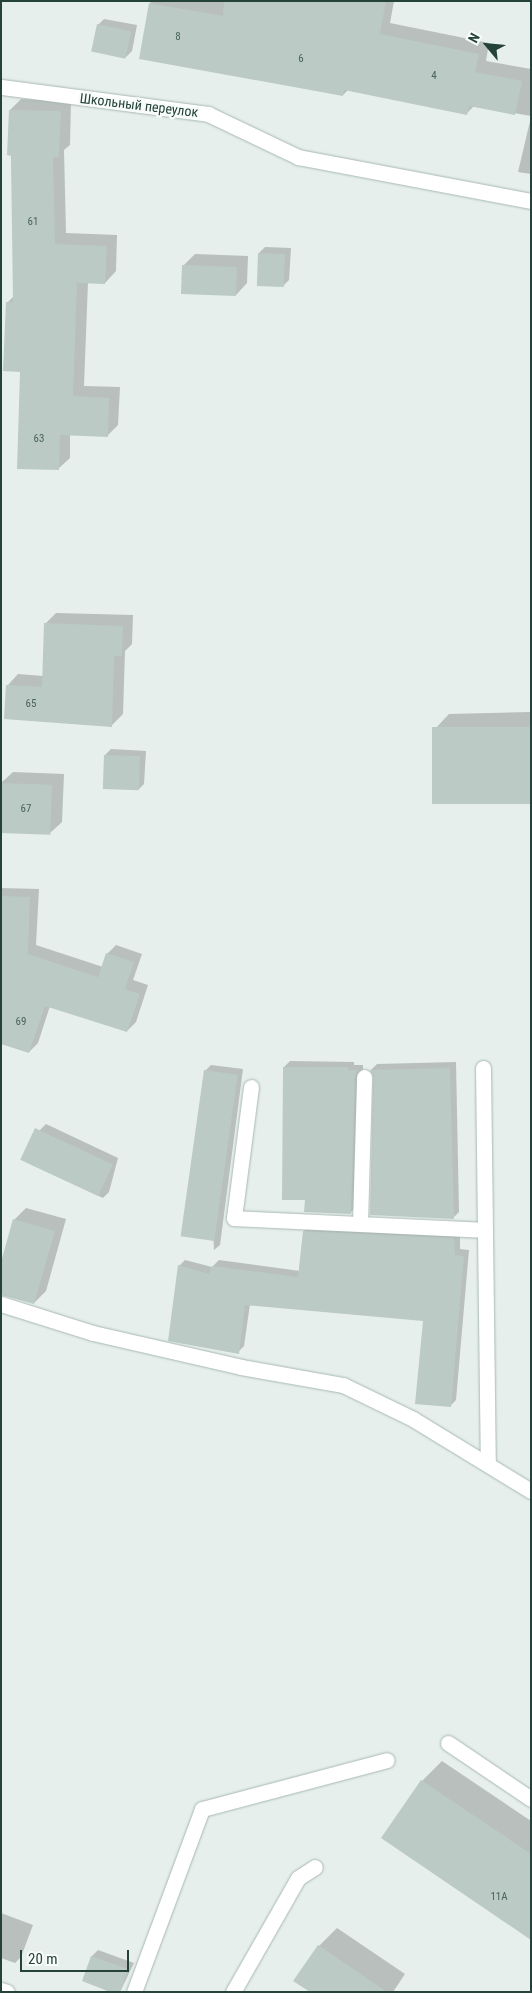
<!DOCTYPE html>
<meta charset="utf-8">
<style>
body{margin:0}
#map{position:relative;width:532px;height:1993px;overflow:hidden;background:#e6efeb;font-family:"Roboto Condensed",sans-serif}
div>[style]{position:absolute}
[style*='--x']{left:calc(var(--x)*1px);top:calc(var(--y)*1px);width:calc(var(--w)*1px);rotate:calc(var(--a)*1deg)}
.shadow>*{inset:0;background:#0003}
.building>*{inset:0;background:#bbcac4;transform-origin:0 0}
.roads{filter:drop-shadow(0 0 1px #a8b8b2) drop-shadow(0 0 1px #a8b8b2)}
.lane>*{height:15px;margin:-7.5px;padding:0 7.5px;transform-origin:7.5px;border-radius:7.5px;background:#fff}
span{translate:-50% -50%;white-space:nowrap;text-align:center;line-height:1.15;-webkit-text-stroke:4.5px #f7fbf9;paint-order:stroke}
.number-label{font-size:11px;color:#4a645c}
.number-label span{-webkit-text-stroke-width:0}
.street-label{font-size:14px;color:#24423a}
.frame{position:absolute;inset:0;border:2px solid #24423a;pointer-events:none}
.north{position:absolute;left:462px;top:20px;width:50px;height:50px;-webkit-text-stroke:4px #f7fbf9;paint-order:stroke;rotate:298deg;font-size:14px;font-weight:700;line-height:20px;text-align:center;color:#24423a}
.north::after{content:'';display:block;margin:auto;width:18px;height:22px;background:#24423a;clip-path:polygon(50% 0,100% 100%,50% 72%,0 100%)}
.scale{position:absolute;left:20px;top:1950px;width:109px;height:22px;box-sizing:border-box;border:2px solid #24423a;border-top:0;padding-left:6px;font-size:15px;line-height:18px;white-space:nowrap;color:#24423a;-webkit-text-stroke:4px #f7fbf9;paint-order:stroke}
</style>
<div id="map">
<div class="shadow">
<div style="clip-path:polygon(152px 1px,394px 1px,390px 23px,489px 43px,486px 61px,531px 69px,531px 116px,474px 106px,467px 113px,348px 90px,343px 95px,150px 3px)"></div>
<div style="clip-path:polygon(104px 19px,137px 25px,132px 51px,126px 57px,98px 25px)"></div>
<div style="clip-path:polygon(21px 99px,71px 101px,70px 145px,64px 150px,66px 233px,117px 235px,116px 271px,105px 283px,88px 282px,84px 386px,120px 387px,118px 425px,107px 436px,70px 434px,70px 458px,58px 469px,22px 371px,7px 303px,15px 295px,10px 110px)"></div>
<div style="clip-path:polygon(531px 117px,531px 174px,518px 172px)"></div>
<div style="clip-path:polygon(265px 247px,291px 248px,289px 280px,283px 286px,259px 253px)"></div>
<div style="clip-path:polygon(195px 254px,248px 256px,247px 283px,236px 295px,184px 265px)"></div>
<div style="clip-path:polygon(56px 613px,133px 615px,132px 644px,125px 651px,123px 714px,112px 725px,8px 685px,18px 674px,43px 676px,45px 624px)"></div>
<div style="clip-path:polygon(531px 712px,531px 802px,434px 730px,449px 714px)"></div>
<div style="clip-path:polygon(111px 749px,146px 751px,144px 784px,138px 790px,105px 755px)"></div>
<div style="clip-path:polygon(13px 772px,64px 774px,62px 822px,50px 833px,1px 783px)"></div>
<div style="clip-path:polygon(1px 888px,39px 889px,36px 945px,103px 967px,107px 954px,116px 945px,142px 954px,133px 980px,148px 985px,136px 1022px,127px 1031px,50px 1006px,38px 1043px,29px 1052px,1px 1043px)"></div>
<div style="clip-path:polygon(290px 1061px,354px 1062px,354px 1065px,363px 1065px,356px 1207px,350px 1213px,307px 1199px,284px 1067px)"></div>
<div style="clip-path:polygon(456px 1062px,459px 1212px,453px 1218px,371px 1070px,377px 1064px)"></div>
<div style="clip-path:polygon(211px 1065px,243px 1069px,220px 1245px,214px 1250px,205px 1071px)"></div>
<div style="clip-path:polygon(46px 1124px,118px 1158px,109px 1192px,103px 1198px,30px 1164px,40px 1130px)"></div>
<div style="clip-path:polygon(26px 1208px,66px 1219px,46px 1291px,34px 1303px,14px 1220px)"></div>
<div style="clip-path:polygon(310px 1225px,460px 1232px,460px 1249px,469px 1250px,456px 1400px,450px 1406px,424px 1320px,250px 1304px,244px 1346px,238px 1352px,170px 1340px,179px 1266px,185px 1260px,212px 1267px,219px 1260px,300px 1271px,304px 1231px)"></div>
<div style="clip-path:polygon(442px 1761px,531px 1821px,531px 1939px,383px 1838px,422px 1781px)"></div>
<div style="clip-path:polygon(1px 1913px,33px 1925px,21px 1957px,15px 1963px,1px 1958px)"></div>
<div style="clip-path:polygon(337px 1928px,405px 1974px,393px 1992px,312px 1992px,295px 1981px,319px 1946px)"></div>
<div style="clip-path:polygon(98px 1950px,134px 1963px,120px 1992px,83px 1980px,92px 1956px)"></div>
</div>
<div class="building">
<div style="clip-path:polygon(224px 1px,386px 1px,380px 34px,479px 54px,475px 72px,522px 81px,515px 115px,469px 106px,467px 115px,344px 90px,343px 96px,139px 59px,149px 3px,223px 16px)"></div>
<div style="left:97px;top:24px;width:35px;height:28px;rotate:12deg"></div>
<div style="clip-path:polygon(9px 110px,61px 111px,59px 157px,53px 157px,55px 244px,107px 246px,105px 284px,77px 283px,73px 396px,109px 398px,108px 437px,60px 435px,59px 470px,17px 469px,20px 372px,3px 371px,6px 302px,13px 302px,11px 156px,7px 155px)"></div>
<div style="left:258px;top:253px;width:27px;height:33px;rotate:2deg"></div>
<div style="left:182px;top:265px;width:55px;height:29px;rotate:2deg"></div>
<div style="clip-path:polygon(44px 623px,123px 626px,122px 656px,114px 656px,112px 727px,4px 719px,6px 685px,42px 687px)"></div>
<div style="left:531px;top:727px;width:77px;height:99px;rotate:90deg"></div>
<div style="left:104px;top:755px;width:36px;height:34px;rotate:2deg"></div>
<div style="left:1px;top:783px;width:51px;height:50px;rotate:2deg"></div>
<div style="clip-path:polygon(1px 896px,30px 897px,28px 954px,98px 977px,106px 953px,134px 962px,125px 989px,140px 994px,127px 1032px,45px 1006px,29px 1053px,1px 1044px)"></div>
<div style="clip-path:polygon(283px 1067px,348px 1067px,348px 1070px,358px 1070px,355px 1077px,351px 1214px,304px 1212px,305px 1200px,282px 1200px)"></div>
<div style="clip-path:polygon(450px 1068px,454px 1219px,370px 1215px,373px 1077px,370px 1070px)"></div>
<div style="left:204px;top:1070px;width:34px;height:168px;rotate:8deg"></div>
<div style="left:35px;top:1128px;width:86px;height:35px;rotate:25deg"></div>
<div style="clip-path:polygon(13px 1219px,55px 1231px,34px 1304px,1px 1295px,1px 1262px)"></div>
<div style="clip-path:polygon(303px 1231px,454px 1238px,455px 1255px,464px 1256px,451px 1407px,415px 1404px,423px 1321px,245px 1305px,239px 1354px,168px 1341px,178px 1265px,209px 1274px,212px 1266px,298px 1277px)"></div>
<div style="clip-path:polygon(421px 1780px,531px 1854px,531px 1940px,381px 1838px)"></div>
<div style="clip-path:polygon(318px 1945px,387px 1992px,310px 1992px,293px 1981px)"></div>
<div style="clip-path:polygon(91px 1956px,128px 1969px,120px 1992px,110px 1992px,82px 1981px)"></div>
</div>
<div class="roads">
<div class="lane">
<div style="--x:1;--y:87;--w:209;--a:7.4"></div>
<div style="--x:208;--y:114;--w:100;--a:25.5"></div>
<div style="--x:298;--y:157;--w:237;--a:10.7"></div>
<div style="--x:483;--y:1068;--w:395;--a:89.3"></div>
<div style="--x:251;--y:1087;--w:132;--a:97.4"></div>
<div style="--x:234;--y:1218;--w:251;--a:2.7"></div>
<div style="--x:360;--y:1224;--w:147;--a:-88.4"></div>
<div style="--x:1;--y:1304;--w:96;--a:17.5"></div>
<div style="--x:93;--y:1333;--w:152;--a:12.9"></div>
<div style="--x:241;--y:1367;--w:104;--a:10"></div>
<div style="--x:343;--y:1385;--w:78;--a:25.9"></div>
<div style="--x:413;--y:1419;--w:138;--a:31.4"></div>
<div style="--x:448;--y:1743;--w:100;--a:34"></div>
<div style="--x:1;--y:1990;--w:6;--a:18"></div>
<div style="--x:134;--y:1992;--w:195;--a:-69.6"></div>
<div style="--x:202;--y:1809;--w:191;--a:-14.8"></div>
<div style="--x:233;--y:1992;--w:131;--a:-60.3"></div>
<div style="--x:298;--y:1878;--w:20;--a:-33"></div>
</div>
</div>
<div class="number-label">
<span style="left:178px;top:37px">8</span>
<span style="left:301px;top:59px">6</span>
<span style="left:434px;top:76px">4</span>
<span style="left:33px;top:222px">61</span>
<span style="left:39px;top:439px">63</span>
<span style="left:31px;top:704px">65</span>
<span style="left:26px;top:809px">67</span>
<span style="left:21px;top:1022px">69</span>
<span style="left:499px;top:1897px">11А</span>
</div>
<div class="street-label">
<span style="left:139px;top:105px;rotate:7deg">Школьный переулок</span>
</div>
<div class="frame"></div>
<div class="north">N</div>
<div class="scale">20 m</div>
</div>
